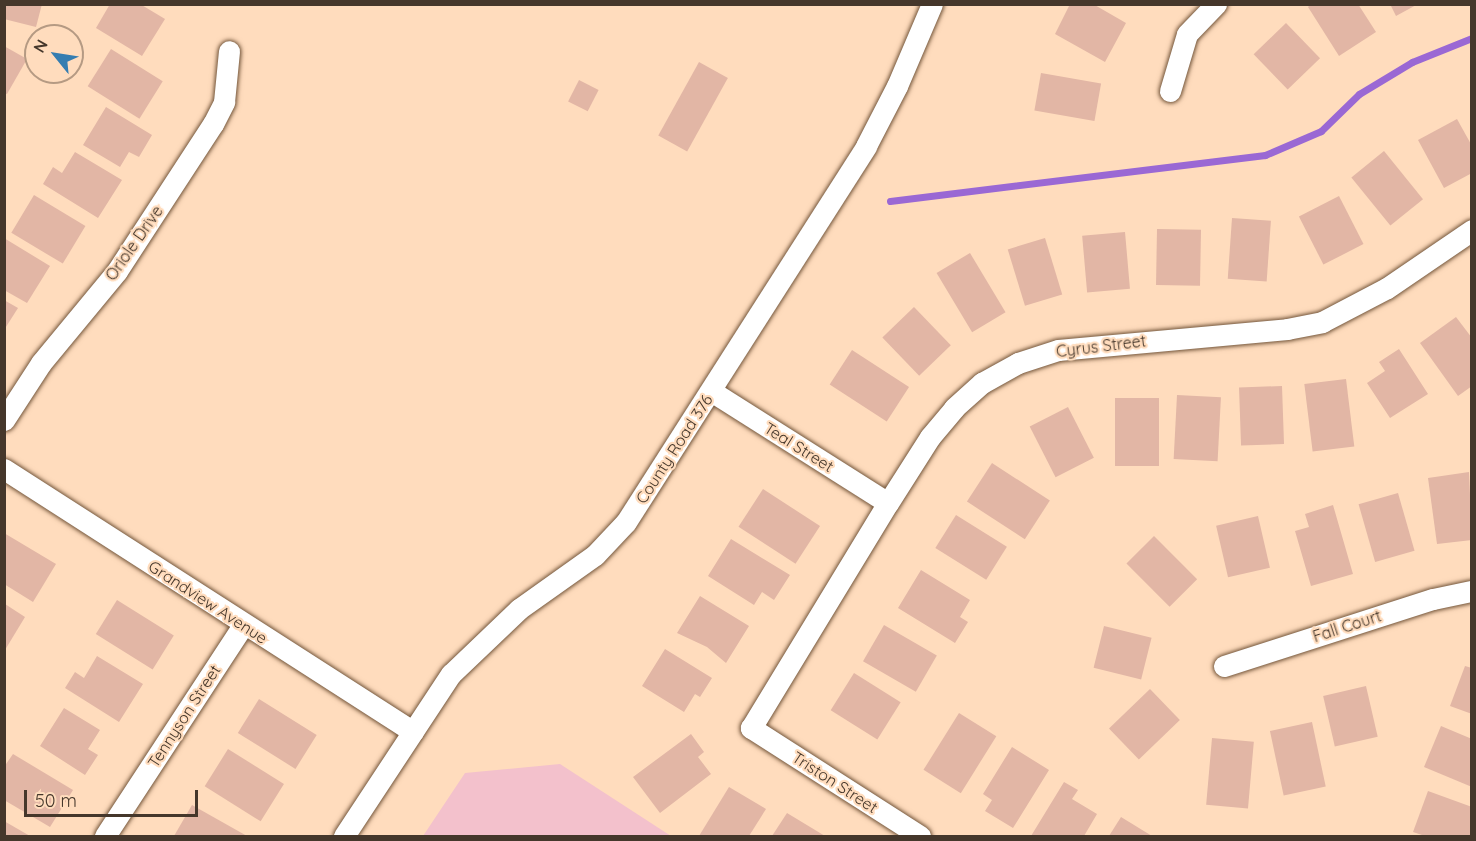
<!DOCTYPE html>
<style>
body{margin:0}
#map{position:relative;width:1476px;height:841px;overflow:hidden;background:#ffdcbd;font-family:Quicksand,sans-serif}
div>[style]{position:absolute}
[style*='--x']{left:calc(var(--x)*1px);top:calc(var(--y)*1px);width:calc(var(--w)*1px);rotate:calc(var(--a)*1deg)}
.green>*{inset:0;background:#f3c1cc}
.stream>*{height:7px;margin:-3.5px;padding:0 3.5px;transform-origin:3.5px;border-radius:3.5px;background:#9a68d4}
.building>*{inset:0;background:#e2b6a5;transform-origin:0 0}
.roads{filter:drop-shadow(0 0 2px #74563b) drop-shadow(0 0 2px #74563b)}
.minor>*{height:21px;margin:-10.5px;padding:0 10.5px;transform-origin:10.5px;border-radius:10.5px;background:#fff}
span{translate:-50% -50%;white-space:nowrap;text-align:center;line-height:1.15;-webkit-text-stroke:4.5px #ffdcbd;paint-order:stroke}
.street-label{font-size:16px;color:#45372b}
.frame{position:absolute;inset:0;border:6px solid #45372b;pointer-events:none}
.north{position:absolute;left:24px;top:24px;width:60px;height:60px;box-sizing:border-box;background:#ffdcbd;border:2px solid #b59a83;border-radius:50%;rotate:300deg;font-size:16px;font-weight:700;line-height:24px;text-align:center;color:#45372b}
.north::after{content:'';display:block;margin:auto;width:21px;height:27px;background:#357db1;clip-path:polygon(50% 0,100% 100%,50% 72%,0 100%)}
.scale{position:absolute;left:24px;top:790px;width:174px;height:27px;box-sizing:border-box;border:3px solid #45372b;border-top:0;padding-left:8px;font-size:18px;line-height:21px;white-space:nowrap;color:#45372b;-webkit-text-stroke:4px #ffdcbd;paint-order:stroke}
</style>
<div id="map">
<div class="green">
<div style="clip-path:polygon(560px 764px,671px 836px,423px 836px,465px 773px)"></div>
</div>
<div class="stream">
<div style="--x:890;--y:201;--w:378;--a:-7"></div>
<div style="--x:1265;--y:155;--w:61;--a:-23.2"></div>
<div style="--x:1321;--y:131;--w:53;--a:-44.2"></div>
<div style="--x:1359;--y:94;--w:62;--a:-31.1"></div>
<div style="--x:1412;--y:62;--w:65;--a:-21.8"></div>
</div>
<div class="building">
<div style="clip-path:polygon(4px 4px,42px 4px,36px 27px,4px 19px)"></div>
<div style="clip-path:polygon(110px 4px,140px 4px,165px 19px,142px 56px,96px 28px)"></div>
<div style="clip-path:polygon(1070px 4px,1093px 4px,1126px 23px,1105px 62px,1055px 34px)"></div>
<div style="clip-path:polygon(1311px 4px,1358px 4px,1376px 32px,1339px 56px,1308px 7px)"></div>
<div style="clip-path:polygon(1390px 4px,1418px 4px,1396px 16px)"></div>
<div style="left:1286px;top:23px;width:49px;height:45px;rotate:46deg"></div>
<div style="clip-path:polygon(4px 46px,27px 59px,7px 94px,4px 93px)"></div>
<div style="left:111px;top:49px;width:61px;height:44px;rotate:32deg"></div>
<div style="left:699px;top:62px;width:33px;height:84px;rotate:29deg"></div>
<div style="left:1041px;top:73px;width:61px;height:38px;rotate:10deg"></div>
<div style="left:579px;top:80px;width:22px;height:24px;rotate:27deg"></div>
<div style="clip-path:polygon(106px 107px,152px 135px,139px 157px,129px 152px,120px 167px,83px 145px)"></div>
<div style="clip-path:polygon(1457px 119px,1472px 146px,1472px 173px,1444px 188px,1418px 140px)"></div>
<div style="left:1384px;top:151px;width:62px;height:42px;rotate:51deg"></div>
<div style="clip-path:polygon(75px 152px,122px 180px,98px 218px,43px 184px,53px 167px,62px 173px)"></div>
<div style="left:34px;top:195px;width:60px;height:44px;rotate:31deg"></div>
<div style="left:1339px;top:196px;width:54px;height:45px;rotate:63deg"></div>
<div style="left:1232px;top:218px;width:39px;height:61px;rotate:4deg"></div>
<div style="left:1157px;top:229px;width:44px;height:56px;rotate:1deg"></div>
<div style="left:1125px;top:232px;width:57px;height:43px;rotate:85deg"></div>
<div style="clip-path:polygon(4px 238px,50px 266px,27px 303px,4px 290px)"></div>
<div style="left:1045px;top:238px;width:59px;height:39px;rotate:73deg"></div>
<div style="left:970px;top:253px;width:69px;height:39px;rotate:59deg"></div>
<div style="clip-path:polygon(4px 300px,18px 308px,4px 330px)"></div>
<div style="left:914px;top:307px;width:53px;height:44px;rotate:46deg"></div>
<div style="clip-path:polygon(1456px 317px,1472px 338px,1472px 386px,1458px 396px,1420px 343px)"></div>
<div style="clip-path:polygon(1399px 349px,1428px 394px,1390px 418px,1367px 383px,1385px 371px,1379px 362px)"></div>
<div style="left:852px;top:350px;width:68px;height:41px;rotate:33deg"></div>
<div style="left:1346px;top:379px;width:68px;height:42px;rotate:83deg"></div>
<div style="left:1282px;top:386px;width:58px;height:43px;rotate:88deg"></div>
<div style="left:1177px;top:395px;width:44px;height:64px;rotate:3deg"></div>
<div style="left:1115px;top:398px;width:44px;height:68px"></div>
<div style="left:1068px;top:407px;width:57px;height:43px;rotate:63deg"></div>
<div style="left:992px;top:463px;width:69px;height:46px;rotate:33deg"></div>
<div style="clip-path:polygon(1469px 472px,1472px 540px,1437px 544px,1428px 478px)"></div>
<div style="left:763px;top:489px;width:68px;height:45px;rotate:33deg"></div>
<div style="left:1398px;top:493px;width:60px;height:41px;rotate:74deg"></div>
<div style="clip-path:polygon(1333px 505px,1353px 574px,1311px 586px,1295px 531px,1309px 527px,1305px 514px)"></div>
<div style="left:956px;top:515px;width:60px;height:39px;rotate:32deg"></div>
<div style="left:1258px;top:516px;width:53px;height:43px;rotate:77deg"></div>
<div style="clip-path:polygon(4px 533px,56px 564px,33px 602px,4px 584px)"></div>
<div style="left:1154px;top:536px;width:61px;height:39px;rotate:45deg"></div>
<div style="clip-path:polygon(731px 539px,790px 575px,774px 600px,762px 592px,754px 605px,708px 576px)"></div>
<div style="clip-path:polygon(921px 570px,970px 600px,960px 617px,968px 622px,955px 643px,898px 608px)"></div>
<div style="clip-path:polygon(700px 596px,749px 626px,726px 663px,707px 647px,677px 633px)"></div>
<div style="left:117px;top:600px;width:67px;height:40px;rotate:32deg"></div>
<div style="clip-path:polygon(5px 604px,25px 617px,5px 650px)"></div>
<div style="left:884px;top:625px;width:61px;height:42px;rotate:30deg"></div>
<div style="left:1104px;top:626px;width:49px;height:43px;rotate:14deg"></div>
<div style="clip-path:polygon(665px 649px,712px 678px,700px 697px,695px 694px,684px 712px,642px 686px)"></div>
<div style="clip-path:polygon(97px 656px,143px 684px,119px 722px,65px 688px,75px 672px,84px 678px)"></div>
<div style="clip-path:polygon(1465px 666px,1472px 668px,1472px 714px,1450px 706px)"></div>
<div style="left:854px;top:673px;width:55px;height:44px;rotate:32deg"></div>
<div style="left:1366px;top:686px;width:52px;height:44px;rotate:77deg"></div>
<div style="left:1150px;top:689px;width:43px;height:57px;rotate:46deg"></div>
<div style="left:259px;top:699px;width:68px;height:40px;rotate:32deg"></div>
<div style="clip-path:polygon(64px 708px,100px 730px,88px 749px,98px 755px,85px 775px,40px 746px)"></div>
<div style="left:959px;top:713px;width:44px;height:67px;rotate:32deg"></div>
<div style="left:1312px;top:722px;width:66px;height:43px;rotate:78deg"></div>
<div style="clip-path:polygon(1441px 726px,1472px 739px,1472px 787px,1424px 767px)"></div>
<div style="clip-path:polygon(691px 734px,704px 752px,698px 757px,711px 774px,660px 813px,633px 777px)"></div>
<div style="left:1212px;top:738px;width:42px;height:67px;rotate:5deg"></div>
<div style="clip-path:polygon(1012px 747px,1049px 770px,1013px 828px,985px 811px,992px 800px,983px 794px)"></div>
<div style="left:228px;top:749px;width:66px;height:44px;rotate:32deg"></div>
<div style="clip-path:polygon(13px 754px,73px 790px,50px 827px,4px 800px,4px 767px)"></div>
<div style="clip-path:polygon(1064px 782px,1078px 790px,1072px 799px,1097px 814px,1084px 836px,1031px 836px)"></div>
<div style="clip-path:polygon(729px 787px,766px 809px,749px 836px,699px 836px)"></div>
<div style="clip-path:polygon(1428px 791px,1472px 807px,1472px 836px,1425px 836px,1413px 832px)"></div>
<div style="clip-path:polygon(192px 805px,247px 836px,174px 836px)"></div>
<div style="clip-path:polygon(787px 813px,825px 836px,772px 836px)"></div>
<div style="clip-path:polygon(1121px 817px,1152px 836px,1109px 836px)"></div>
<div style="clip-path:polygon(4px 821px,30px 836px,4px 836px)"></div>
</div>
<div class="roads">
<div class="minor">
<div style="--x:1170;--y:91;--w:59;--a:-73.4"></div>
<div style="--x:1187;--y:34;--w:42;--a:-46"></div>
<div style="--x:711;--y:391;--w:209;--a:32.3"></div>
<div style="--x:4;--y:420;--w:68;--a:-57"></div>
<div style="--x:41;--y:363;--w:119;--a:-50.4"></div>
<div style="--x:117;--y:271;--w:176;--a:-56.9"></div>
<div style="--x:213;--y:124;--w:25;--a:-63"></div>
<div style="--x:224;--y:102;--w:51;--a:-84.4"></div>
<div style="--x:4;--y:469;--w:486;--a:32.7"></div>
<div style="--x:1224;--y:666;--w:219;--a:-17.8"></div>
<div style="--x:1433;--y:599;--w:40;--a:-12"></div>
<div style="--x:105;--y:836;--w:252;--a:-56.8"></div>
<div style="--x:344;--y:836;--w:194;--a:-56.6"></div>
<div style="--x:451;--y:674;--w:94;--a:-43.7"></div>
<div style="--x:519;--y:609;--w:93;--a:-35.4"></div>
<div style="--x:595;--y:555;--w:45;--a:-46.8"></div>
<div style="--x:626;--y:522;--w:446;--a:-57.4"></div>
<div style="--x:866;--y:146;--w:68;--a:-62.7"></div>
<div style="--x:897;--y:86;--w:89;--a:-66.9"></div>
<div style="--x:920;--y:836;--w:201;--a:-147.4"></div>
<div style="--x:751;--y:728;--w:263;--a:-58.7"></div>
<div style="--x:888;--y:503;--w:78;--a:-57.5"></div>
<div style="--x:930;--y:437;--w:38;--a:-50"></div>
<div style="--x:954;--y:408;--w:38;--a:-42"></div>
<div style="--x:982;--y:383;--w:41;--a:-29.1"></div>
<div style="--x:1018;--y:363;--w:42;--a:-18"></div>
<div style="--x:1058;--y:350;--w:230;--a:-5.2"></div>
<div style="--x:1287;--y:329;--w:36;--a:-11"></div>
<div style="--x:1322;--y:322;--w:73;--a:-27.6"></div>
<div style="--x:1387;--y:288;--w:103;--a:-34.3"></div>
</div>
</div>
<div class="street-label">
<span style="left:134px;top:243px;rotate:-55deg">Oriole Drive</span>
<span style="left:1101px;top:346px;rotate:-7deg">Cyrus Street</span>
<span style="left:799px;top:447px;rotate:32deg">Teal Street</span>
<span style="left:674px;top:449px;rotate:-57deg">County Road 376</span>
<span style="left:208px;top:602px;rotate:33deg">Grandview Avenue</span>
<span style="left:1347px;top:626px;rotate:-18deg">Fall Court</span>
<span style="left:184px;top:716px;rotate:-57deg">Tennyson Street</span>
<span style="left:835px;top:782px;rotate:33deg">Triston Street</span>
</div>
<div class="frame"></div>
<div class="north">N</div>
<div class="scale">50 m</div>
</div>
